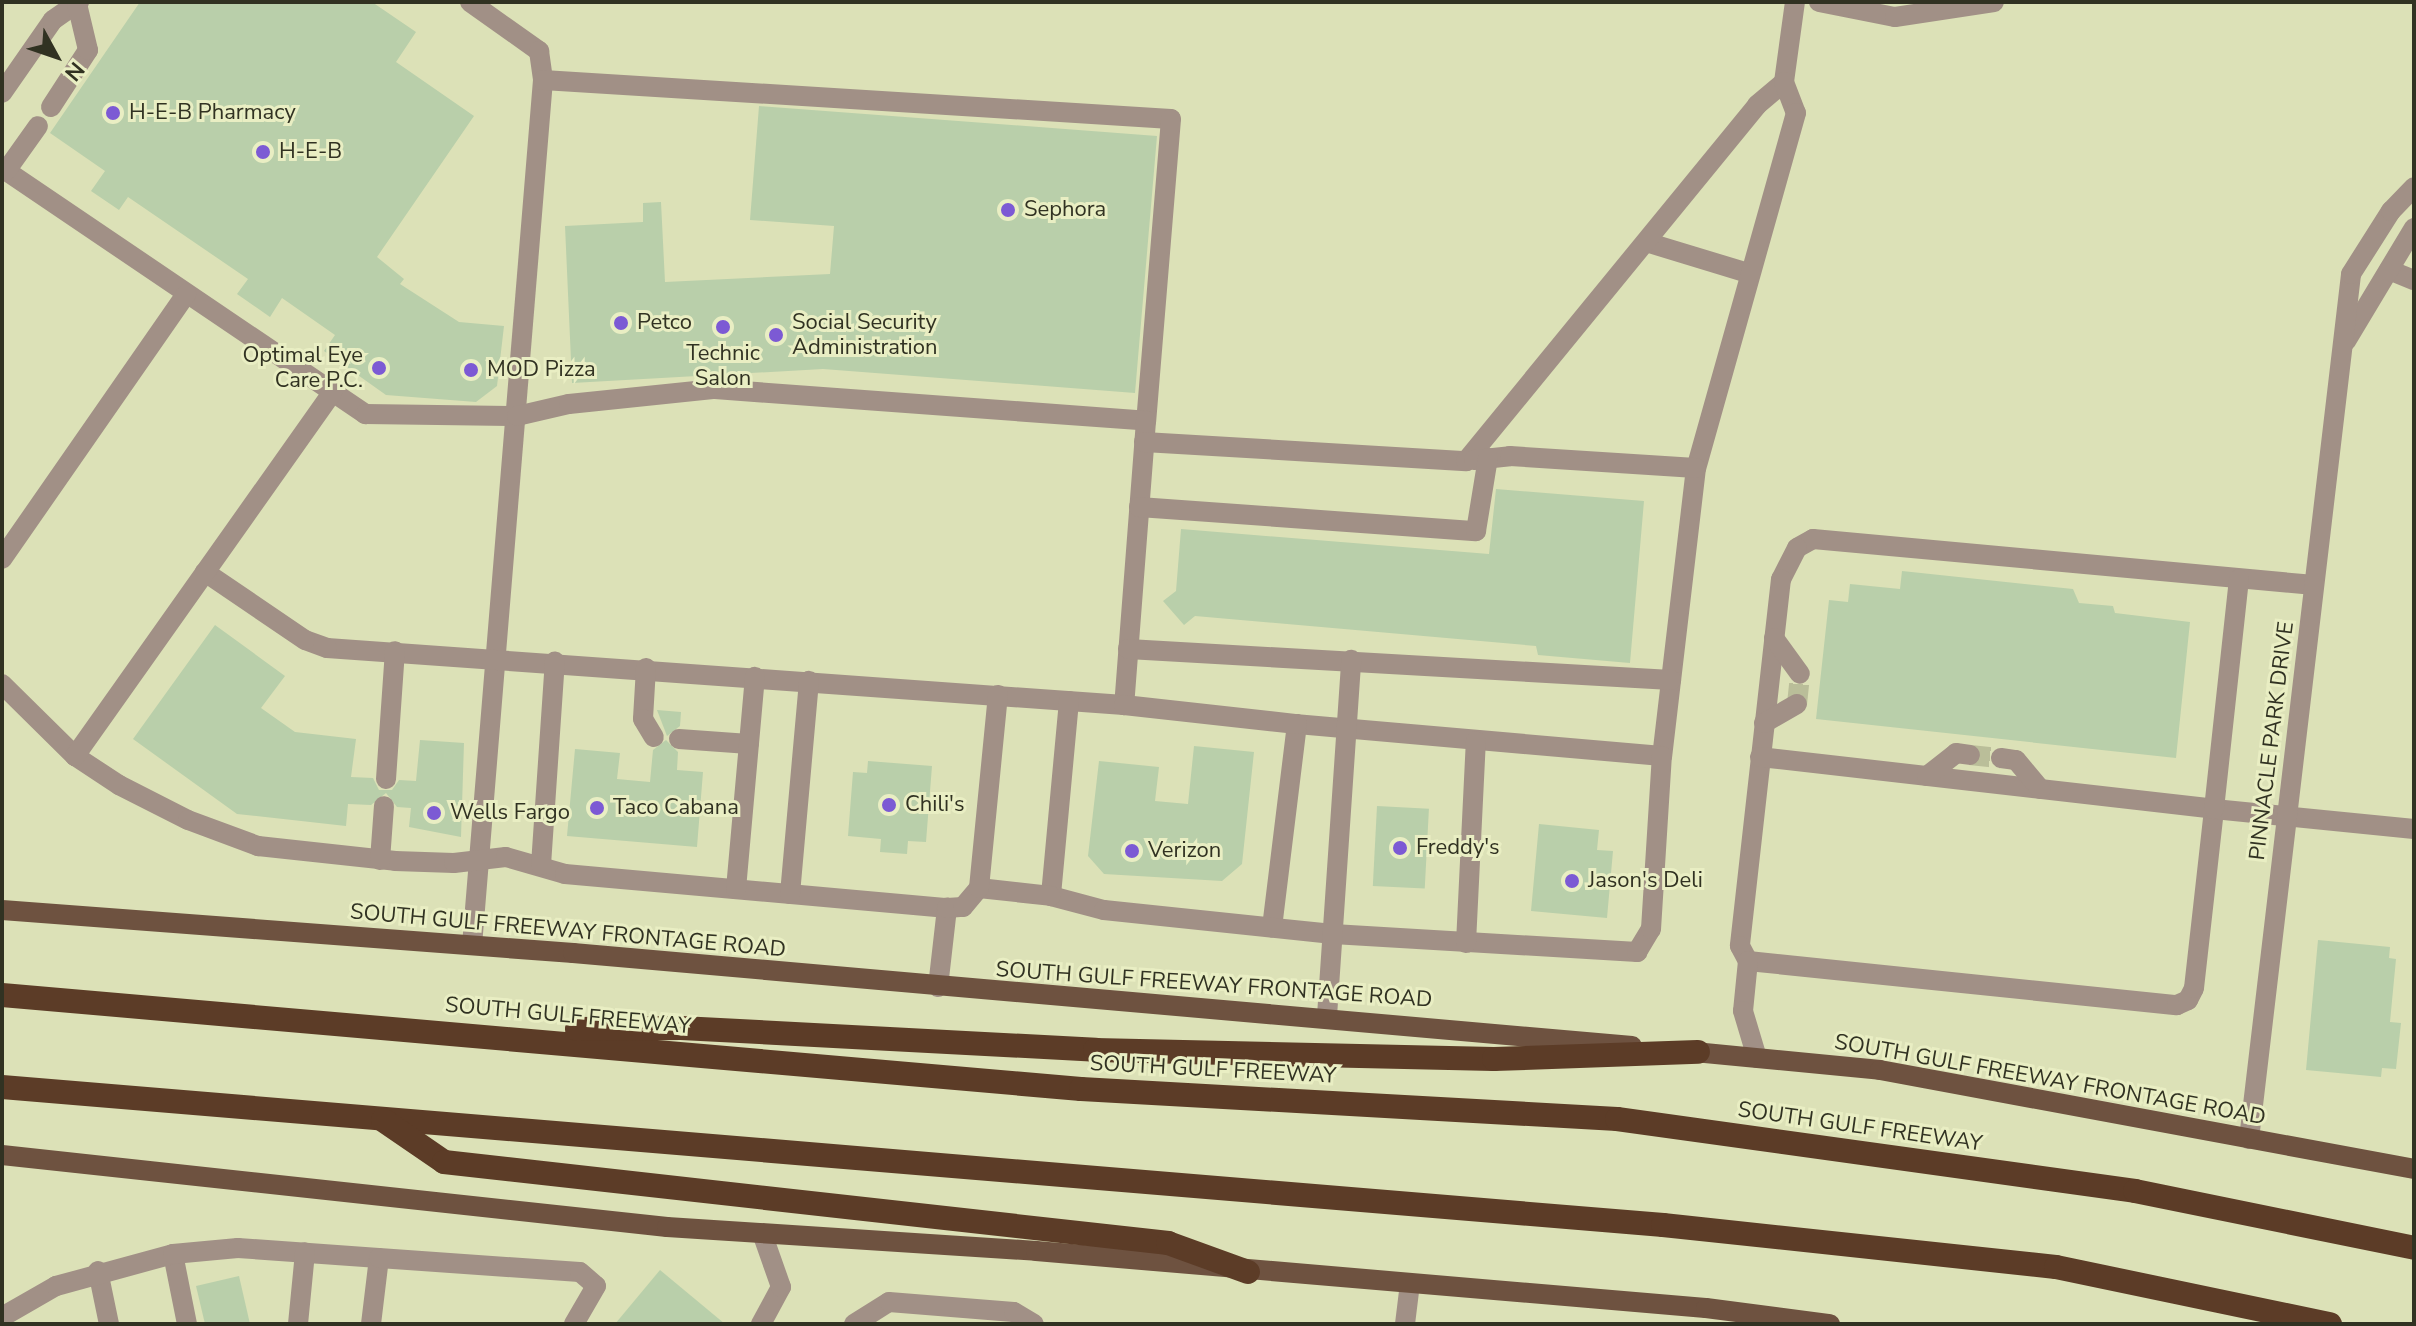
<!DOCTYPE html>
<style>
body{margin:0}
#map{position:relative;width:2416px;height:1326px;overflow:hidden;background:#dce1b7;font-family:"Nunito Sans",sans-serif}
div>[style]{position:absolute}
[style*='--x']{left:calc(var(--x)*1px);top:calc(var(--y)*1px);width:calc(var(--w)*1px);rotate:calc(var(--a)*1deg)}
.building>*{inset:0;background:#b9cfaa;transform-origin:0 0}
.minor-tunnel>*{height:20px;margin-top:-10px;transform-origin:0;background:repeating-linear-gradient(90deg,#babe99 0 20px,transparent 0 30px)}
.minor>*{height:20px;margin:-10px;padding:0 10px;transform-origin:10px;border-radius:10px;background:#a19086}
.major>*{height:20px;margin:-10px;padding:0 10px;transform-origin:10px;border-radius:10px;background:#6e5240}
.highway>*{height:24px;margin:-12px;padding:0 12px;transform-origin:12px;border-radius:12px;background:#5c3c27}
.dots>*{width:22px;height:22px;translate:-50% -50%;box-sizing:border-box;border:4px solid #e9eec3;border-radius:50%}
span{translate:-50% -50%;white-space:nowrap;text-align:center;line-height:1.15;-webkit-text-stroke:6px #e9eec3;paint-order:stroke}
.poi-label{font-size:22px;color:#313222}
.left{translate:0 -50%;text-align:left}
.right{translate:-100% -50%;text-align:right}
.street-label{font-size:22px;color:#313222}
.frame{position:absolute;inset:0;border:4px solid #313222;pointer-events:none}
.north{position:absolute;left:16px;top:16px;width:80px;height:80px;-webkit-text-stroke:6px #e9eec3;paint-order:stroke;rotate:130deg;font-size:22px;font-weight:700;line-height:32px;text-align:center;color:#313222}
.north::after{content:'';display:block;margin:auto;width:28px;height:36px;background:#313222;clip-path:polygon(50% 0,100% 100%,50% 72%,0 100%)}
</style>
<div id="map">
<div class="building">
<div style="clip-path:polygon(140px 2px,372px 2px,416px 32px,396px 62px,474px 116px,377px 257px,404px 279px,400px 284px,459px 322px,504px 326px,497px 386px,476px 402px,386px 395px,324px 351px,335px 335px,282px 298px,270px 317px,237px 294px,248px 279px,128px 197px,119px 210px,91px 191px,105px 171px,50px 133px)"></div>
<div style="clip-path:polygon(759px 106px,1157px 136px,1135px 393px,823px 369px,572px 383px,565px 226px,643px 222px,643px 203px,661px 202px,665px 282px,830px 274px,834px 226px,750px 220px)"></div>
<div style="clip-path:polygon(1496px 489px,1644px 501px,1630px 663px,1538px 655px,1536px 646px,1195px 616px,1184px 625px,1163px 601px,1176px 591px,1181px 529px,1489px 554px)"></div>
<div style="clip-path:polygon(1902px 571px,2073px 589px,2079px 603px,2113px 606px,2115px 613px,2190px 622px,2176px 758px,1816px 719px,1829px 600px,1848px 602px,1850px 584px,1900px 589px)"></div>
<div style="clip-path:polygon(215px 625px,285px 676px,261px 708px,295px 732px,356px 739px,351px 777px,373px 778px,379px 790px,392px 790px,399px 780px,416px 781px,420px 740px,464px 743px,461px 837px,409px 827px,411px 808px,397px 807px,386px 793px,371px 805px,348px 804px,346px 826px,237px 814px,133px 739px)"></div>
<div style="clip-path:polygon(657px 710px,681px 712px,680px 726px,667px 736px)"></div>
<div style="clip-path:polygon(666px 740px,678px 752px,677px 770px,703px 772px,697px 847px,567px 836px,575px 749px,620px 753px,617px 779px,650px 782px,653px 750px)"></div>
<div style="clip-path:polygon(1194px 746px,1254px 752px,1242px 864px,1222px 881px,1104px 874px,1088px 856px,1099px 761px,1159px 767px,1155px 801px,1188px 804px)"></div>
<div style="clip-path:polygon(868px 761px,932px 766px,926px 842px,908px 841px,907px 854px,880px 852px,881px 839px,848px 836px,853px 772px,867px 773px)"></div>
<div style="left:1377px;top:806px;width:52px;height:80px;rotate:3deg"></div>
<div style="clip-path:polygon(1539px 824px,1599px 830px,1597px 850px,1613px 851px,1607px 918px,1531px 911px)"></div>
<div style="clip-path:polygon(2318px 940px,2390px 947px,2389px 958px,2396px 959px,2390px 1022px,2401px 1023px,2396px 1069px,2382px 1068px,2381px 1077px,2306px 1070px)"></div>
<div style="clip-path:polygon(660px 1270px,725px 1324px,615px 1324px)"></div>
<div style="clip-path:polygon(239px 1276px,250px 1324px,205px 1324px,196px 1286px)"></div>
</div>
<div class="minor-tunnel">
<div style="--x:1797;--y:704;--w:30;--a:-84"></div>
<div style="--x:1970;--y:755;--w:31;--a:6"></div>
</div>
<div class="minor">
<div style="--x:470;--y:2;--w:85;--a:35.4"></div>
<div style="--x:539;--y:51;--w:29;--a:82"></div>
<div style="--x:543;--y:80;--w:868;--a:94.69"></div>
<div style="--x:1819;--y:2;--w:77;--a:11.2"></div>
<div style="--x:1895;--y:17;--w:100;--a:-8.6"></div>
<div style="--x:543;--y:80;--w:629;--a:3.55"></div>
<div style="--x:1171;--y:119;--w:303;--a:94.7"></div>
<div style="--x:1784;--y:82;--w:81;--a:-82.2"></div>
<div style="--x:2;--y:93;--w:89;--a:-55.1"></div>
<div style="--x:53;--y:20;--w:32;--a:-35"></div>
<div style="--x:51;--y:107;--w:68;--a:-57"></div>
<div style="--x:88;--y:50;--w:47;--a:-103.4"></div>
<div style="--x:2;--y:168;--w:439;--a:34.1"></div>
<div style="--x:365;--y:414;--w:152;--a:0.8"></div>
<div style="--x:517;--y:416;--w:53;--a:-13"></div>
<div style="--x:569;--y:404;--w:147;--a:-5.9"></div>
<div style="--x:715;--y:389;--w:432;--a:4.2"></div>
<div style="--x:1146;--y:421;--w:285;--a:94.4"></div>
<div style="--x:1124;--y:705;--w:799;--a:-175.91"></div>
<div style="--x:327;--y:648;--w:23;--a:-160"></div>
<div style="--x:305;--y:640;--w:121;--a:-145.8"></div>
<div style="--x:6;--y:171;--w:55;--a:-54.6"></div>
<div style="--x:1646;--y:242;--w:107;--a:16.9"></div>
<div style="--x:2389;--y:270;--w:27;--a:22"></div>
<div style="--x:2346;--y:341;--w:132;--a:-59"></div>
<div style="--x:1144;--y:442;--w:323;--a:3.4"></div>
<div style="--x:1466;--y:461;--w:460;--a:-50.7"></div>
<div style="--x:1757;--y:105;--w:35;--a:-40"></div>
<div style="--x:1784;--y:82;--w:33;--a:69"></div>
<div style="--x:1796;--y:113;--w:369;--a:105.7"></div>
<div style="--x:1696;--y:468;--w:290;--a:96.7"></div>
<div style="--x:1662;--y:756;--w:366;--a:-175"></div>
<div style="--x:1297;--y:724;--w:205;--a:97"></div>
<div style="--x:1474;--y:460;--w:36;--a:-6"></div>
<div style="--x:1510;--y:456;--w:186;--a:3.7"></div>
<div style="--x:1139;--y:507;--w:338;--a:4.1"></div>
<div style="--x:1476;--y:531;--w:74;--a:-80.7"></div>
<div style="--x:2;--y:559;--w:323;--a:-55.2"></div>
<div style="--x:2314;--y:585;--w:503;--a:-174.75"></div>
<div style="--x:1813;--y:539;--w:18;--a:151"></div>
<div style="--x:1797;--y:548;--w:35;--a:117"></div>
<div style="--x:1781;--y:579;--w:369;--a:96.4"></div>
<div style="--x:1740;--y:946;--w:17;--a:62"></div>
<div style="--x:1748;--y:961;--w:431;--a:5.9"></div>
<div style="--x:2177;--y:1005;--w:12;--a:-24"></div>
<div style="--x:2188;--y:1000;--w:13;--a:-63"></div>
<div style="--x:2194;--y:988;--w:180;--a:-83.6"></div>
<div style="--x:2214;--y:809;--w:201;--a:5.7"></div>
<div style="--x:1774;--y:638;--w:44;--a:54.2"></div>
<div style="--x:1128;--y:649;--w:544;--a:3.27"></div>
<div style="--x:646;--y:668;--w:51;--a:93.4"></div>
<div style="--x:643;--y:719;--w:21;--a:59"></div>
<div style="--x:2;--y:684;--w:103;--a:44.6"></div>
<div style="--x:75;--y:756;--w:53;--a:33.4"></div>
<div style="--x:119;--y:785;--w:77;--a:26.9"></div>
<div style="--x:188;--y:820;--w:75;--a:20.4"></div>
<div style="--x:258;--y:846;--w:138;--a:6.2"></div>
<div style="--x:395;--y:861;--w:59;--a:1.9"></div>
<div style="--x:454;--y:863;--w:52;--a:-6.6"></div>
<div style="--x:506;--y:857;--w:61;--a:16.1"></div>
<div style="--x:565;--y:874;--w:384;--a:5.1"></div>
<div style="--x:1069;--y:701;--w:196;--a:95.3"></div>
<div style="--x:1051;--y:896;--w:55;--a:14.8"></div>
<div style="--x:1104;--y:910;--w:230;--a:6"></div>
<div style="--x:1333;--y:934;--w:305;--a:3.4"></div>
<div style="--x:1637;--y:952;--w:27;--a:-59"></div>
<div style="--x:1651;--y:929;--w:173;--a:-86.4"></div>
<div style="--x:1124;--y:705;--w:174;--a:6.3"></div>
<div style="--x:1764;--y:723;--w:38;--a:-30"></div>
<div style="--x:679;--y:739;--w:70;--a:4.1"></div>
<div style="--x:75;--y:756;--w:445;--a:-54.7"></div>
<div style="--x:1760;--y:757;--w:457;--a:6.5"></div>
<div style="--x:2214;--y:809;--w:231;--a:-83.8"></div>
<div style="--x:2001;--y:758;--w:15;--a:8"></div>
<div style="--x:2016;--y:760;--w:38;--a:50"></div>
<div style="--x:1927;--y:776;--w:37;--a:-38"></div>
<div style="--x:1956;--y:753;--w:14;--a:8"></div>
<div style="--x:386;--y:779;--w:128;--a:-86"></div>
<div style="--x:380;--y:860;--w:54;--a:-85.8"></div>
<div style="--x:541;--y:865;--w:204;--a:-86.1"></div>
<div style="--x:979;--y:888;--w:72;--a:6.3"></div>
<div style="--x:736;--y:889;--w:213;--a:-84.9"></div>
<div style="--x:790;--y:894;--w:214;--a:-84.9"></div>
<div style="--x:1466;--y:943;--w:202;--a:-87.2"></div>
<div style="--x:1748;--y:961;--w:50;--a:95.7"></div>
<div style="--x:1743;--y:1011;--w:49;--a:73.4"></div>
<div style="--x:938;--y:987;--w:80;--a:-83.5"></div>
<div style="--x:947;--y:908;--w:16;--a:-4"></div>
<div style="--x:963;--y:907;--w:25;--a:-50"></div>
<div style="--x:979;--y:888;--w:194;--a:-84.4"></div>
<div style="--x:1327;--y:1016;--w:357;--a:-86.1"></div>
<div style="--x:2249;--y:1139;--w:871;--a:-83.27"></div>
<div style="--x:2351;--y:274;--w:75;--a:-57.6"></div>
<div style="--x:2391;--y:211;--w:33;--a:-46"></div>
<div style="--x:173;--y:1254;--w:71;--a:78.7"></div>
<div style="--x:98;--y:1271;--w:54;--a:78.3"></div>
<div style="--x:2;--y:1317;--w:62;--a:-29.9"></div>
<div style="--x:56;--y:1286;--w:121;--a:-15.3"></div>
<div style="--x:173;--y:1254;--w:65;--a:-5.3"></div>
<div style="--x:238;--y:1248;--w:141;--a:4.1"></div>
<div style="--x:298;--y:1324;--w:72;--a:-84.4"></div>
<div style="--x:371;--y:1324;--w:66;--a:-83.1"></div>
<div style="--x:379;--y:1258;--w:201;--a:4"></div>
<div style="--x:580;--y:1272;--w:21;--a:41"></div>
<div style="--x:596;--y:1286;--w:44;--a:120.1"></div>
<div style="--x:761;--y:1324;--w:42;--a:-61.6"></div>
<div style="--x:781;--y:1287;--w:57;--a:-109.4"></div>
<div style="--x:854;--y:1324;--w:41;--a:-32.2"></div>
<div style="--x:889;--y:1302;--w:125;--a:4.6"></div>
<div style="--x:1014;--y:1312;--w:23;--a:31"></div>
<div style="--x:1405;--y:1324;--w:41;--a:-83"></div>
</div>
<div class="major">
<div style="--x:2;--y:910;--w:573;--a:4.31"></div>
<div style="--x:573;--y:953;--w:1063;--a:5.02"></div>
<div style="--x:1684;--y:1051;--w:197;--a:5.5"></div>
<div style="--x:1880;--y:1070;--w:543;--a:10.5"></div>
<div style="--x:2;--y:1155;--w:669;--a:6.18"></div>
<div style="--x:667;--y:1227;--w:370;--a:3.7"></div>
<div style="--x:1036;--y:1251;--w:672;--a:4.86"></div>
<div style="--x:1706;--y:1308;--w:125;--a:7.4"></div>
</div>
<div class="highway">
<div style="--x:2;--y:995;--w:1083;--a:4.98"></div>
<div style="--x:1081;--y:1089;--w:537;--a:3.2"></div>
<div style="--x:1617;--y:1119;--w:523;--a:7.91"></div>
<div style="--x:2135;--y:1191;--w:285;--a:11.5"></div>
<div style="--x:577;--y:1029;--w:104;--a:-0.6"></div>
<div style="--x:681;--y:1028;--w:415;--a:3"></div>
<div style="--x:1095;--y:1050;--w:399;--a:1.3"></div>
<div style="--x:1494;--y:1059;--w:204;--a:-2"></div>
<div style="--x:2;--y:1087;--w:1667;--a:4.75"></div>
<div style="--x:1663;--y:1225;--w:395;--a:6.1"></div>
<div style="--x:2056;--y:1267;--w:280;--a:11.8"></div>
<div style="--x:383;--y:1120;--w:74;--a:34.5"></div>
<div style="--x:444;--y:1162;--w:729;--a:6.38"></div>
<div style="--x:1168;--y:1243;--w:85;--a:19.9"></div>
</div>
<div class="dots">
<div style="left:113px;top:113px;background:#7c5ad4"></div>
<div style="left:263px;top:152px;background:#7c5ad4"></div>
<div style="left:1008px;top:210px;background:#7c5ad4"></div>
<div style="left:621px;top:323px;background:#7c5ad4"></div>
<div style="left:723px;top:327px;background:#7c5ad4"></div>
<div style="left:776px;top:335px;background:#7c5ad4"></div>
<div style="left:379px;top:368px;background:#7c5ad4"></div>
<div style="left:471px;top:370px;background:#7c5ad4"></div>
<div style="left:889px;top:805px;background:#7c5ad4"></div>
<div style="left:597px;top:808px;background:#7c5ad4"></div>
<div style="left:434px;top:813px;background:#7c5ad4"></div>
<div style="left:1400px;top:848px;background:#7c5ad4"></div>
<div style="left:1132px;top:851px;background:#7c5ad4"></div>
<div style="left:1572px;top:881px;background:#7c5ad4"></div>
</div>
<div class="poi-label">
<span class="left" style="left:129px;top:113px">H-E-B Pharmacy</span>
<span class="left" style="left:279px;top:152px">H-E-B</span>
<span class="left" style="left:1024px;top:210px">Sephora</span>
<span class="left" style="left:792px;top:335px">Social Security<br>Administration</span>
<span class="left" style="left:637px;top:323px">Petco</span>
<span style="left:723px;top:366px">Technic<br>Salon</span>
<span class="right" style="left:363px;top:368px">Optimal Eye<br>Care P.C.</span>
<span class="left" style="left:487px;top:370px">MOD Pizza</span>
<span class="left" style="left:905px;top:805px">Chili's</span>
<span class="left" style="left:613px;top:808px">Taco Cabana</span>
<span class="left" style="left:450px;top:813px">Wells Fargo</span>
<span class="left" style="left:1416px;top:848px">Freddy's</span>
<span class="left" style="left:1148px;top:851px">Verizon</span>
<span class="left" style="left:1588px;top:881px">Jason's Deli</span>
</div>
<div class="street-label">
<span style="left:2272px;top:741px;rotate:-83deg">PINNACLE PARK DRIVE</span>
<span style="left:568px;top:931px;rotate:5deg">SOUTH GULF FREEWAY FRONTAGE ROAD</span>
<span style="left:1214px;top:985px;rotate:4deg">SOUTH GULF FREEWAY FRONTAGE ROAD</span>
<span style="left:568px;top:1016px;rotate:5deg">SOUTH GULF FREEWAY</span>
<span style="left:1213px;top:1070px;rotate:3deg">SOUTH GULF FREEWAY</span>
<span style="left:2050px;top:1080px;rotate:10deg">SOUTH GULF FREEWAY FRONTAGE ROAD</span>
<span style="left:1860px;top:1127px;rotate:8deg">SOUTH GULF FREEWAY</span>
</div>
<div class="frame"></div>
<div class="north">N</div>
</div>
